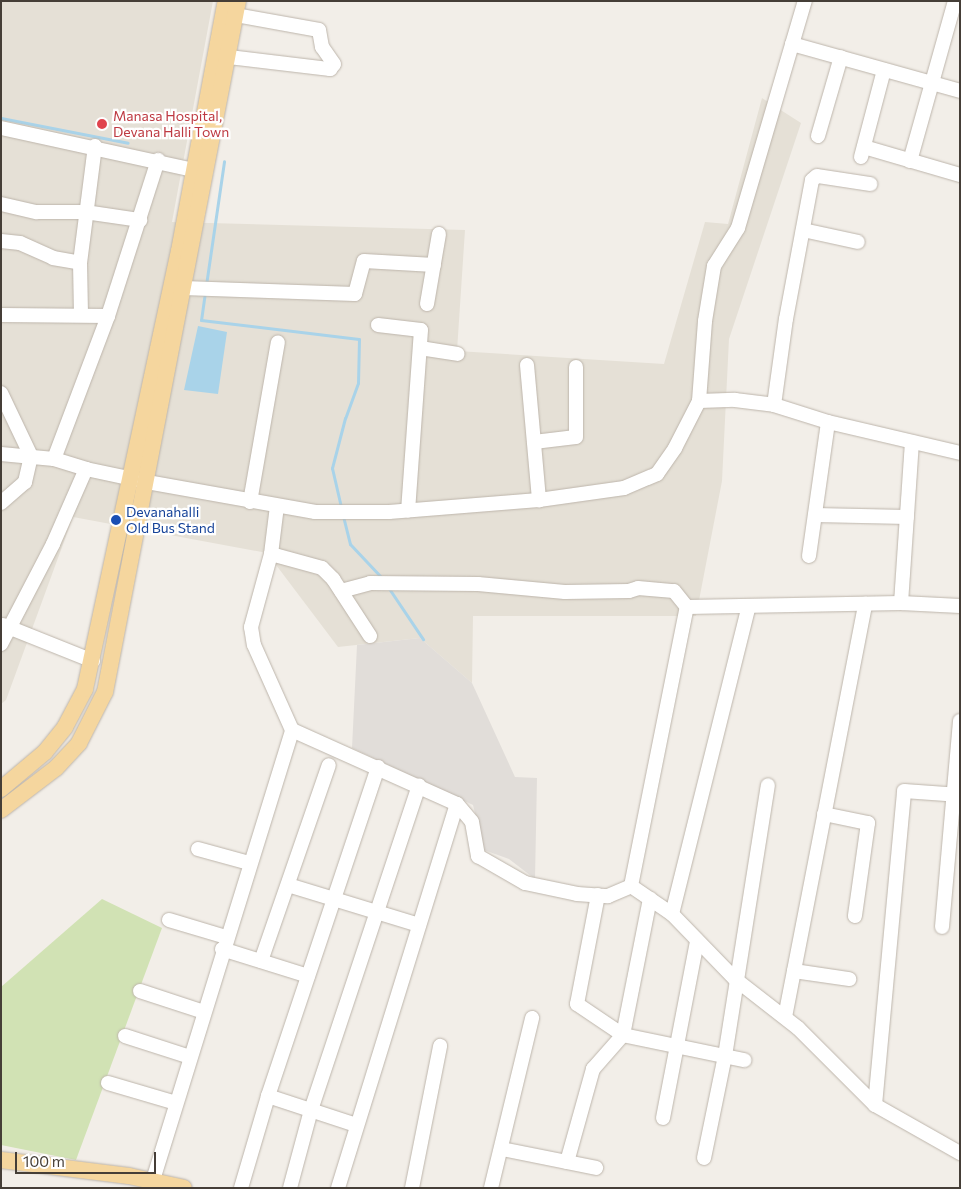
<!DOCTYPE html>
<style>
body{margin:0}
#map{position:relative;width:961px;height:1189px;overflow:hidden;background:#f2eee8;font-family:Commissioner,sans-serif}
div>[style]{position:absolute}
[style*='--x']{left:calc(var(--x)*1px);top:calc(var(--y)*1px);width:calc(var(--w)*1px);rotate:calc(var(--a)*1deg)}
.residential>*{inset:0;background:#e5e0d6}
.industrial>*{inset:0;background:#e1ddd9}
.green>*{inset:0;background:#d1e2b4}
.water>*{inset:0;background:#a9d3e9}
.stream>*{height:3px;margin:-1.5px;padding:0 1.5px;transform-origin:1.5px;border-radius:1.5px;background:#a9d3e9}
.roads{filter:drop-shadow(0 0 1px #bdb5ab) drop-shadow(0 0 1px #bdb5ab)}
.minor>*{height:14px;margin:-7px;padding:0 7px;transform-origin:7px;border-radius:7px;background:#fff}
.major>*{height:16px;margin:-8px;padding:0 8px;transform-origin:8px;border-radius:8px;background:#f5d69e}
.dots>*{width:14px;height:14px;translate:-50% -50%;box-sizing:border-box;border:2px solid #fff;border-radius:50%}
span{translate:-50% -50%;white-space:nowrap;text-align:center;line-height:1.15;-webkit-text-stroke:4.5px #fff;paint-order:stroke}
.health-label{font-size:14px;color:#be3a42}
.left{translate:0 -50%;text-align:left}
.transit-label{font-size:14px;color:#164399}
.frame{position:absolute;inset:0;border:2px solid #453e37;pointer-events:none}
.scale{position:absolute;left:15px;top:1152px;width:141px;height:22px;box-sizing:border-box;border:2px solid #453e37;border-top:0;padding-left:6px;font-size:15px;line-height:18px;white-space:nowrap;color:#453e37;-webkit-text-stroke:4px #fff;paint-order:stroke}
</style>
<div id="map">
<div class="residential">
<div style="clip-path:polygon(1px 1px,213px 1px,172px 222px,465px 230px,457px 351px,664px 364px,705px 222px,728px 224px,762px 98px,801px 123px,729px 339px,722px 481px,696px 616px,473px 616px,472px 683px,420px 638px,338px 647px,267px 553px,73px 517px,6px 700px,1px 704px)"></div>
</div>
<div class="industrial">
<div style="clip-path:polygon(420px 638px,472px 683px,515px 777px,537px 778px,535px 879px,509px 859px,484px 850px,473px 805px,352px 748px,357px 645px)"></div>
</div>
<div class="green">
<div style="clip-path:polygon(102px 899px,162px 928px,76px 1160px,1px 1145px,1px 987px)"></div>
</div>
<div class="water">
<div style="clip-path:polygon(198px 326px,227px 332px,218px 394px,184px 390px)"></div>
</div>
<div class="stream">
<div style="--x:1;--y:118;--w:129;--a:11.1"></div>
<div style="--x:206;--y:285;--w:125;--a:-81.7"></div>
<div style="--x:205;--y:292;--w:28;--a:98"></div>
<div style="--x:201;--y:320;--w:159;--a:6.9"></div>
<div style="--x:359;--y:339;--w:44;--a:91.3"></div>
<div style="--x:358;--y:383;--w:37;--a:110"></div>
<div style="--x:345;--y:418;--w:52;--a:104.6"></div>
<div style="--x:332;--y:468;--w:40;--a:77"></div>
<div style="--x:343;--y:516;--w:29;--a:76"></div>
<div style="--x:350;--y:544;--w:47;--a:46.7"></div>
<div style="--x:388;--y:587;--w:63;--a:56.1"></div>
</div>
<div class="roads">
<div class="minor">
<div style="--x:792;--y:44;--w:174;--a:15.6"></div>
<div style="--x:229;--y:57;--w:102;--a:6.8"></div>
<div style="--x:330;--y:69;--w:6;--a:-51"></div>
<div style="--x:334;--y:64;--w:21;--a:-125"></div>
<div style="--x:322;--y:47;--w:17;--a:-100"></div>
<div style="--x:319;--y:30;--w:84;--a:-169.8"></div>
<div style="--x:1;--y:128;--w:207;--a:12.3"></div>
<div style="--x:818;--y:136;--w:82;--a:-73.8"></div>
<div style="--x:864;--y:147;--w:100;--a:16.3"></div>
<div style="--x:861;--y:157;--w:90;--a:-75.2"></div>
<div style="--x:910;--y:161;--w:166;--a:-74.3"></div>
<div style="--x:1;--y:204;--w:37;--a:13"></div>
<div style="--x:37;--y:212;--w:48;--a:0"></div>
<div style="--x:85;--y:212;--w:56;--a:8.3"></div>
<div style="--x:803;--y:230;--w:56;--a:12.3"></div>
<div style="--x:1;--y:241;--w:19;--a:6"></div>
<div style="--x:20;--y:243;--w:36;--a:24"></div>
<div style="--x:53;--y:258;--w:27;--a:10"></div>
<div style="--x:183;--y:288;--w:172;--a:2"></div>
<div style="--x:355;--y:294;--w:34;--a:-75"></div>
<div style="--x:364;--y:261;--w:70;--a:3.3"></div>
<div style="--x:427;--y:304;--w:71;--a:-80.3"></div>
<div style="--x:81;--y:314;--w:51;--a:-91.1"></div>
<div style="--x:80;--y:263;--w:118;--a:-82.7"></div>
<div style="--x:1;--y:315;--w:107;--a:0.5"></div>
<div style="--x:378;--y:325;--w:43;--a:6.6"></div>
<div style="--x:421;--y:330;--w:181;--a:94.1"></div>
<div style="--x:420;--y:348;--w:38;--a:9"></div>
<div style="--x:527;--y:365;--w:136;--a:84.9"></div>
<div style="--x:1;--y:393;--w:70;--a:64.5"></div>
<div style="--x:31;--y:456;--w:27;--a:103"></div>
<div style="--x:25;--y:482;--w:32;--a:139"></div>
<div style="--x:699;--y:401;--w:80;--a:-85.7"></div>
<div style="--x:705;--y:321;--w:56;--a:-80.7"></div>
<div style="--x:714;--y:266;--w:45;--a:-57.7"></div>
<div style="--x:738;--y:228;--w:237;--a:-73.6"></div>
<div style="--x:774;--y:405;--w:87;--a:-82.1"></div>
<div style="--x:786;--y:319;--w:141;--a:-79.4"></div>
<div style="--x:812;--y:180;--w:6;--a:-39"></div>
<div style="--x:817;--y:176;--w:54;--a:8.6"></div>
<div style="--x:534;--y:442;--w:42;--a:-6.8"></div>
<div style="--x:576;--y:437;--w:70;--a:-90"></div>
<div style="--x:1;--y:454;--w:53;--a:5.4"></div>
<div style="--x:54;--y:459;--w:34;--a:17"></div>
<div style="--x:86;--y:469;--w:62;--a:12"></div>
<div style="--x:147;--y:482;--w:171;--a:10.1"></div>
<div style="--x:315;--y:512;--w:74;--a:0"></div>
<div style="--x:389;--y:512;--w:150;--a:-4.6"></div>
<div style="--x:539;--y:500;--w:86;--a:-8"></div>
<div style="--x:624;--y:488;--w:36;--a:-23"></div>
<div style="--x:657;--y:474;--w:32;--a:-55"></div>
<div style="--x:675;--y:448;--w:53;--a:-62.9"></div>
<div style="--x:699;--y:401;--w:36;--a:-2"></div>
<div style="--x:735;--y:400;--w:39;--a:7"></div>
<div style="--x:774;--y:405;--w:57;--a:17.5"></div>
<div style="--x:828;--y:422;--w:136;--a:13.2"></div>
<div style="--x:54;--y:459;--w:153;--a:-69.3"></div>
<div style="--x:108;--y:316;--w:164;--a:-72.2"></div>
<div style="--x:250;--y:502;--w:162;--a:-80.1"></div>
<div style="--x:277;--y:506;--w:48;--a:97.1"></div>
<div style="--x:271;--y:554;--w:76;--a:105.3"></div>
<div style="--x:251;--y:627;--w:18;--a:81"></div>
<div style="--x:254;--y:645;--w:93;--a:65.9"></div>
<div style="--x:292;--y:730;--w:181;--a:24.2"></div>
<div style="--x:457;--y:804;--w:23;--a:50"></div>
<div style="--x:472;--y:822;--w:35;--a:80"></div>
<div style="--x:478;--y:856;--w:54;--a:29.9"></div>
<div style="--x:525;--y:883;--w:53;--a:11.9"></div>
<div style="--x:577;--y:894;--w:31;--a:4"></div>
<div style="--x:608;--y:896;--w:25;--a:-23"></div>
<div style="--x:631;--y:886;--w:50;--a:34.3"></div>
<div style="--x:672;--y:914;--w:91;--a:45.9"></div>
<div style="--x:735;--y:979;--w:80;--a:37.9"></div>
<div style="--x:798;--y:1028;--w:109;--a:45"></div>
<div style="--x:875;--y:1105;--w:98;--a:29.5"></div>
<div style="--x:815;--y:515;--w:92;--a:1.2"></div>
<div style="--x:271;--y:554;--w:53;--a:15.4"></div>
<div style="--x:322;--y:568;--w:16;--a:45"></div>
<div style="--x:333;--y:579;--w:68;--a:57"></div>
<div style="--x:809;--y:556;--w:135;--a:-81.9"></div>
<div style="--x:341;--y:591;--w:30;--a:-15"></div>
<div style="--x:370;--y:583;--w:108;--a:0.5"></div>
<div style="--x:478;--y:584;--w:87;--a:5.3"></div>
<div style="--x:565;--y:592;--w:64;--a:-0.9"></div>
<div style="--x:629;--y:591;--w:9;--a:-18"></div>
<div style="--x:638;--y:588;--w:36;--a:5"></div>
<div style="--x:674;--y:591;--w:21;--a:51"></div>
<div style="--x:687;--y:607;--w:214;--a:-1.1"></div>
<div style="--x:901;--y:603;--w:59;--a:2.9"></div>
<div style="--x:901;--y:603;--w:161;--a:-86.1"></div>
<div style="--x:3;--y:625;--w:97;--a:21.8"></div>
<div style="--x:1;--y:644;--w:113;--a:-62.5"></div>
<div style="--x:53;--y:544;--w:82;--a:-66.3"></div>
<div style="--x:824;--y:814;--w:45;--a:11.6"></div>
<div style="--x:868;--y:823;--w:94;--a:98"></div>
<div style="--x:198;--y:849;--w:53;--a:15.4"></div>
<div style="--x:288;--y:885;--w:137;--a:17"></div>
<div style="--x:631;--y:886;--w:285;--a:-78.7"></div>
<div style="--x:598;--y:895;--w:111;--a:100.9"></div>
<div style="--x:577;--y:1004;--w:55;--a:34"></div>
<div style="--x:623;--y:1035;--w:124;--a:11.7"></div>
<div style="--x:672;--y:914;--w:317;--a:-76"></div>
<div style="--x:169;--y:920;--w:59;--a:16.6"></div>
<div style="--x:942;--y:927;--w:207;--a:-85"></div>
<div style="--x:222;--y:949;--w:90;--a:17.4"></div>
<div style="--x:261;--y:961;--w:207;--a:-70.9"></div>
<div style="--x:794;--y:971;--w:56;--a:8.3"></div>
<div style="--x:140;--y:991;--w:67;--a:18.2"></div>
<div style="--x:785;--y:1017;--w:421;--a:-79"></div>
<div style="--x:125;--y:1036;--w:68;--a:17.9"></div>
<div style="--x:108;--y:1083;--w:71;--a:16.4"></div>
<div style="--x:268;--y:1096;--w:93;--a:18.2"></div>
<div style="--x:875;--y:1105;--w:315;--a:-84.7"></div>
<div style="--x:904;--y:791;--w:56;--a:4.1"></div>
<div style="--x:663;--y:1118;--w:180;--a:-79.1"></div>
<div style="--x:502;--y:1149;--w:96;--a:11.4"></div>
<div style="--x:704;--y:1158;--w:104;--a:-78.4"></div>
<div style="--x:725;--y:1056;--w:274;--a:-81"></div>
<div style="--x:567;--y:1162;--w:97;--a:-74.4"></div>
<div style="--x:593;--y:1069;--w:45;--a:-48.6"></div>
<div style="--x:623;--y:1035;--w:139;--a:-78.8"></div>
<div style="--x:153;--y:1180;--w:471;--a:-72.8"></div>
<div style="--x:241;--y:1188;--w:96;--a:-73.6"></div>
<div style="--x:268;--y:1096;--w:347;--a:-71.5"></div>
<div style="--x:290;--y:1188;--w:81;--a:-74.9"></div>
<div style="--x:311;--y:1110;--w:342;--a:-71.6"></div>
<div style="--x:338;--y:1188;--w:402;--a:-72.8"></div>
<div style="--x:412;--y:1188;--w:145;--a:-78.8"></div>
<div style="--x:491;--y:1188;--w:175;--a:-76.4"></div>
</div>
<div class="major">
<div style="--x:1;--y:789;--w:57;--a:-40.1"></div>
<div style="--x:45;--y:752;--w:32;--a:-51"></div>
<div style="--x:65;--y:727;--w:43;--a:-62.2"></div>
<div style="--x:85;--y:689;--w:448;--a:-77.9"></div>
<div style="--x:179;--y:251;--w:254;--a:-79.4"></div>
<div style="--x:1;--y:810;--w:69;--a:-37.4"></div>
<div style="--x:56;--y:768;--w:34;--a:-47"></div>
<div style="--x:79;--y:743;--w:57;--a:-63"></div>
<div style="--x:105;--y:692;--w:704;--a:-79.11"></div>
<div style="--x:1;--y:1160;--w:129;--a:7.1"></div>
<div style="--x:129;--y:1176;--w:56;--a:12.3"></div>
</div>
</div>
<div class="dots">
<div style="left:102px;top:124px;background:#e0444e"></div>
<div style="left:116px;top:520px;background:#1a4fb4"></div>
</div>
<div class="health-label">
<span class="left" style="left:113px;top:124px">Manasa Hospital,<br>Devana Halli Town</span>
</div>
<div class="transit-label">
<span class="left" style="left:126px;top:520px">Devanahalli<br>Old Bus Stand</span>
</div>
<div class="frame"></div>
<div class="scale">100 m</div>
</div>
